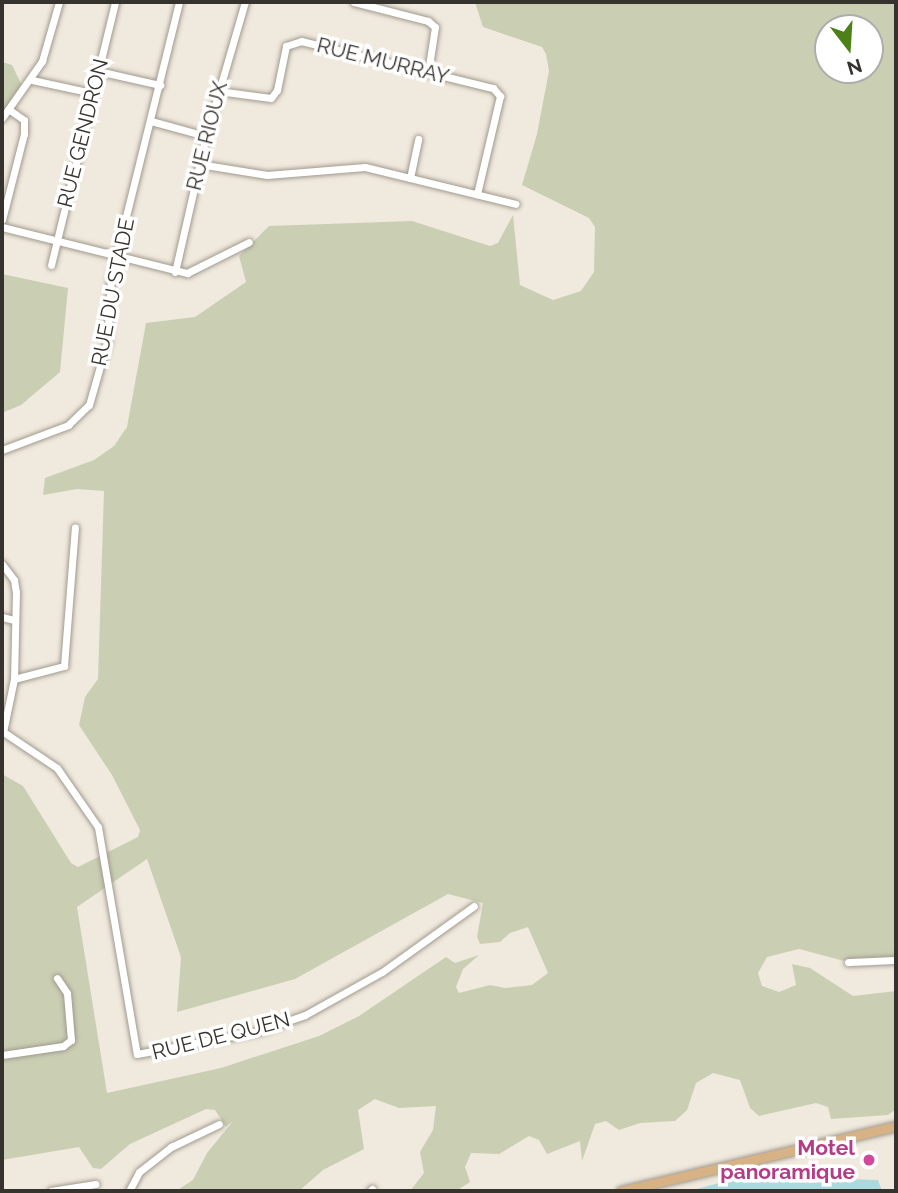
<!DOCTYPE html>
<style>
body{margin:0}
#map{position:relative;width:898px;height:1193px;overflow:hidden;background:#f0e9dd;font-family:Raleway,sans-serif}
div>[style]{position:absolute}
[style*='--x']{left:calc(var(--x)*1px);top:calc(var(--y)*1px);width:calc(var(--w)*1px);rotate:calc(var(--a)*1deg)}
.green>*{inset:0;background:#cacfb3}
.water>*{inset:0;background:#aadadd}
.roads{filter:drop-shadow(0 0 2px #a19a8f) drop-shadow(0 0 2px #a19a8f)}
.minor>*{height:7px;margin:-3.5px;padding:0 3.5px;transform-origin:3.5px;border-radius:3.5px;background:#fff}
.major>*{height:9px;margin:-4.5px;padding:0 4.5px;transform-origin:4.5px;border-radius:4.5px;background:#d7b284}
.dots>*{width:19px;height:19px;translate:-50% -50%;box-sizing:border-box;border:4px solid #fff;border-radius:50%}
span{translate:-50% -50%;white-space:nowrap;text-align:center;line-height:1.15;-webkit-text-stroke:7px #fff;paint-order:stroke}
.street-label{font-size:21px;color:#36332f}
.hotel-label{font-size:21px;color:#b23c85;font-weight:700}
.right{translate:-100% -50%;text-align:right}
.frame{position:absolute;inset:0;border:4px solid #36332f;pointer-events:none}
.north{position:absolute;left:814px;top:14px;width:70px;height:70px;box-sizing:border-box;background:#fff;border:2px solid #afadac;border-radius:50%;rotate:163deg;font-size:19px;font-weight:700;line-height:28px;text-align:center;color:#36332f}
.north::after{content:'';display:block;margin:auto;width:24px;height:32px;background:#4d8117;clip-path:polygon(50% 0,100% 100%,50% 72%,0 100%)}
</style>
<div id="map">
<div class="green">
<div style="clip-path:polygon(evenodd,475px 2px,896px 2px,896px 960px,848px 962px,799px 949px,767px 957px,758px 973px,762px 986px,779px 992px,796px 985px,792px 964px,810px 968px,853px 996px,896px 991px,895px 1110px,888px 1115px,831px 1119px,828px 1107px,816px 1103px,759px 1116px,750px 1108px,740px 1080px,713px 1073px,696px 1083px,687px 1110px,675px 1121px,640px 1123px,619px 1130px,606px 1121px,595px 1124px,582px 1161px,580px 1141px,547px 1154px,539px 1140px,529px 1136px,499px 1154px,471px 1153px,465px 1167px,470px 1182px,456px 1191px,410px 1191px,424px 1173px,420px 1152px,433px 1130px,436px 1106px,399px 1108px,375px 1099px,358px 1110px,364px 1149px,323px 1170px,299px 1191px,176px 1191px,193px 1180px,207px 1153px,233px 1121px,226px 1127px,215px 1110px,206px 1109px,130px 1144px,101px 1169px,93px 1168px,79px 1147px,2px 1160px,2px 774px,23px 786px,71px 863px,78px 867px,138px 837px,140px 830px,112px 775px,79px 725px,85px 697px,98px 679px,104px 491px,77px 489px,43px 495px,45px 478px,94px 460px,114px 446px,127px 427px,146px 323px,195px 317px,246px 282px,239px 256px,269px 226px,412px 221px,490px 246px,498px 243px,513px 215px,520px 285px,553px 300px,581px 291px,594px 272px,595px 227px,589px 218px,522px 185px,537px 134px,549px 71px,546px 54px,542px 47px,483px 27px,475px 2px,828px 28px,870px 28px,870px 70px,828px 70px,828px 28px,475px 2px,147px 859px,181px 957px,177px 1012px,295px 979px,448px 894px,483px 903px,477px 937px,480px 944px,500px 942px,510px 933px,528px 927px,548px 973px,532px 985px,505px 988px,490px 985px,459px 993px,456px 987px,463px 969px,479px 955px,455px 963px,446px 957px,359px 1016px,319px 1036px,221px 1068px,107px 1093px,77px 907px,147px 859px)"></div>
<div style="clip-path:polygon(2px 62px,12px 65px,24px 90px,2px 115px)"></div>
<div style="clip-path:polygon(2px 274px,68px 288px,60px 372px,21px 405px,2px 413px)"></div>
</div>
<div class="water">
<div style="clip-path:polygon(768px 1170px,790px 1170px,810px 1178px,878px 1180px,882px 1191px,689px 1191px)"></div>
</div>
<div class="roads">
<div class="minor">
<div style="--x:354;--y:2;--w:76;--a:14.4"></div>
<div style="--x:428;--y:21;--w:9;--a:41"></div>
<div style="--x:435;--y:27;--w:46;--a:98.8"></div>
<div style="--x:98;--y:71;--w:64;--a:12.7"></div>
<div style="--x:32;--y:80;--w:61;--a:12.2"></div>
<div style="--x:218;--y:91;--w:53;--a:7.5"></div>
<div style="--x:271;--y:98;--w:10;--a:-53"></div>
<div style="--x:277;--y:90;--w:45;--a:-78.4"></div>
<div style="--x:286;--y:46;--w:16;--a:-18"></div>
<div style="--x:301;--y:41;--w:198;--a:13.8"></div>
<div style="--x:493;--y:88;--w:11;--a:49"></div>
<div style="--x:500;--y:96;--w:101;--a:103.2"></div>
<div style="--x:2;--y:118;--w:70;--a:-54.9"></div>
<div style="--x:42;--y:61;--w:61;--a:-73.9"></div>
<div style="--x:151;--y:121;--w:57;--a:15.3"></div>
<div style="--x:199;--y:164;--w:69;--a:9.2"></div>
<div style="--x:267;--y:175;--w:98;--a:-4.7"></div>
<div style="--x:365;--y:167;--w:155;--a:13.8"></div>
<div style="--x:410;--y:178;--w:40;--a:-78"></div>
<div style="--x:2;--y:220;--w:89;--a:-75.7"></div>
<div style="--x:24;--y:134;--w:14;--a:-90"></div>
<div style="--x:24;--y:120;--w:19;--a:-145"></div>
<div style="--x:2;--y:227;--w:191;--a:14"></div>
<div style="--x:187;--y:273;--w:69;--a:-26.6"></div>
<div style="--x:51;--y:265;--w:271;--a:-76.3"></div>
<div style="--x:175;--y:272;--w:139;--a:-77.2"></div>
<div style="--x:206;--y:136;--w:140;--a:-73.8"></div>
<div style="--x:2;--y:450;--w:71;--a:-20.7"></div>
<div style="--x:68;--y:425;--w:29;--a:-44"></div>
<div style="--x:89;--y:405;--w:66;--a:-74.1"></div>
<div style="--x:107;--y:342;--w:65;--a:-86.5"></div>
<div style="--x:111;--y:277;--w:283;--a:-76.1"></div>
<div style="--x:2;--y:564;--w:20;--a:53"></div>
<div style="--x:14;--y:580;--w:12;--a:81"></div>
<div style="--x:16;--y:592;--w:87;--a:91.3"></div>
<div style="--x:14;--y:679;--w:54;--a:101.7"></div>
<div style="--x:2;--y:617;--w:12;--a:14"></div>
<div style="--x:14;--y:679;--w:52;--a:-14.6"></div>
<div style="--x:64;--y:666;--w:139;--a:-85.5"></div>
<div style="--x:2;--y:731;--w:66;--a:33.9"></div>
<div style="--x:57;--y:768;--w:72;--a:55.2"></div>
<div style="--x:98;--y:827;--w:230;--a:80.3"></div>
<div style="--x:137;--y:1054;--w:124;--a:-10.7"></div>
<div style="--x:259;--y:1031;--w:49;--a:-19.2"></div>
<div style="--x:305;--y:1015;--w:88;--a:-29.2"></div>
<div style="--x:382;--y:972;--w:113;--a:-35.7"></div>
<div style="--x:848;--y:962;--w:48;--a:-2.4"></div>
<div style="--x:2;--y:1055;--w:62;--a:-8.4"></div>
<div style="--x:63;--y:1046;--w:10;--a:-37"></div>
<div style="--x:71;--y:1040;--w:47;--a:-94.9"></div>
<div style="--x:67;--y:993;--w:18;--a:-124"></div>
<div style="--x:51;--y:1191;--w:45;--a:-9"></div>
<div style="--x:129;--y:1191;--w:21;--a:-62"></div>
<div style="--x:139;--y:1172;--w:41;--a:-38"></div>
<div style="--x:171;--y:1147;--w:53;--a:-25.6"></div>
<div style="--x:370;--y:1191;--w:3;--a:-45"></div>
</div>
<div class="major">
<div style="--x:621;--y:1191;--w:283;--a:-13.3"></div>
</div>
</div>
<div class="dots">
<div style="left:869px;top:1160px;background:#d1479c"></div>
</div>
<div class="street-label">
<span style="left:383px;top:61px;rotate:14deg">RUE MURRAY</span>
<span style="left:83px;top:133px;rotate:-76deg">RUE GENDRON</span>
<span style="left:207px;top:136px;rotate:-76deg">RUE RIOUX</span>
<span style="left:113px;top:292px;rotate:-79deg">RUE DU STADE</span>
<span style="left:221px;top:1036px;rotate:-14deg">RUE DE QUEN</span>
</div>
<div class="hotel-label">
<span class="right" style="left:855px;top:1160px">Motel<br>panoramique</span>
</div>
<div class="frame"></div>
<div class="north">N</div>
</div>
